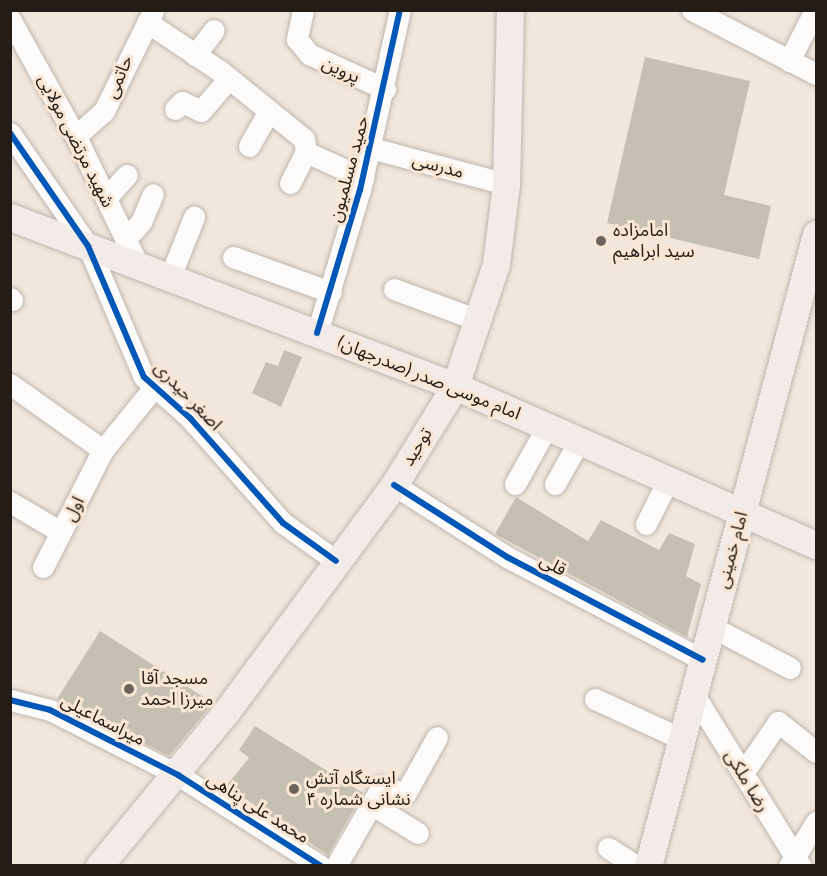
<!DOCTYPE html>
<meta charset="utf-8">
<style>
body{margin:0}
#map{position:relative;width:827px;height:876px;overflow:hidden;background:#f1e7dd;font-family:"Titillium Web","Noto Sans Arabic",sans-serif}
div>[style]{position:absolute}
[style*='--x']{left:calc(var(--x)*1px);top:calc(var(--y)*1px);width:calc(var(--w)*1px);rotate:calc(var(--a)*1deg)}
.building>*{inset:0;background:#c6c0b2}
.roads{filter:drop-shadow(0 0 2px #beb7af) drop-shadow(0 0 2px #beb7af)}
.minor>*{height:21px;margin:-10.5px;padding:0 10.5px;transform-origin:10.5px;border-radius:10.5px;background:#fdfbfa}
.major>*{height:27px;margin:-13.5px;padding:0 13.5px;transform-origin:13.5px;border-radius:13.5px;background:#f3ebe8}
.cycleway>*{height:6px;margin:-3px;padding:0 3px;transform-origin:3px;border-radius:3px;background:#0057b8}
.dots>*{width:16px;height:16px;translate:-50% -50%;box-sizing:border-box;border:3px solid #f9e6d5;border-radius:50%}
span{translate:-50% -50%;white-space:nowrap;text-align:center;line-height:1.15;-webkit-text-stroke:6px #f9e6d5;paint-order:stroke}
.street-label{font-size:18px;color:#241d17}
.poi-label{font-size:18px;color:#241d17}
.left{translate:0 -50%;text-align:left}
.frame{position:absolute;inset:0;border:12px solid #241d17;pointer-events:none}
</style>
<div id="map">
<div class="building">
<div style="clip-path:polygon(645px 57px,750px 81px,724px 195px,771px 206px,759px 259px,607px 223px)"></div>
<div style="clip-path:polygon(284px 350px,302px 357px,281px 407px,252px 393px,266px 362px,278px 366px)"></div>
<div style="clip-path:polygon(516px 497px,588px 541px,601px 520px,659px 550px,669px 533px,695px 544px,686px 576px,701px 584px,687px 637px,495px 534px)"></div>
<div style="clip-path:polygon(100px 631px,213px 703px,169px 756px,57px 699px)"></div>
<div style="clip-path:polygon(255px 726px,363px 793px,328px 855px,226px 786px,249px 758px,239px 750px)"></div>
</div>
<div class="roads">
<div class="minor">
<div style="--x:303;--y:10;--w:30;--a:102"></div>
<div style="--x:297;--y:39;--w:19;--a:51"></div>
<div style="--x:309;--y:54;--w:84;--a:24.7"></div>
<div style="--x:692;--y:10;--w:140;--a:27.3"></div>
<div style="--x:10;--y:19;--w:142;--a:60.9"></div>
<div style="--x:79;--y:143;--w:136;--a:64.2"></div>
<div style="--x:147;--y:22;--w:88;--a:33.9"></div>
<div style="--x:220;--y:71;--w:108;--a:39"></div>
<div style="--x:304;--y:139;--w:13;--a:81"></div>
<div style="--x:306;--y:152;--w:63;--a:24.5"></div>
<div style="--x:195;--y:55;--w:31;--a:-53"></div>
<div style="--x:789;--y:61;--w:57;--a:-63"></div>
<div style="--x:175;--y:109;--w:10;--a:-45"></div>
<div style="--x:182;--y:102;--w:21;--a:25"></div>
<div style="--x:201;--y:111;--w:43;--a:-49.7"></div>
<div style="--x:10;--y:133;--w:137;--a:55.4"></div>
<div style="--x:88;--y:246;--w:142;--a:66.9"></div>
<div style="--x:144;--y:377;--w:62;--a:41.7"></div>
<div style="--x:190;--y:418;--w:140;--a:48.5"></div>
<div style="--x:283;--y:523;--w:65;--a:35.6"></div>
<div style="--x:76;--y:136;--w:38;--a:-42"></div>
<div style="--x:104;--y:111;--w:111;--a:-63.9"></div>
<div style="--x:249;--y:146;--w:40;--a:-60.3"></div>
<div style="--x:371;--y:148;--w:140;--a:14.9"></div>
<div style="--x:290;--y:183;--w:35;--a:-63"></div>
<div style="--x:106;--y:198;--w:31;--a:-48"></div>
<div style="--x:126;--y:239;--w:23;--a:-49"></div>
<div style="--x:141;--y:222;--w:30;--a:-67"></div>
<div style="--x:233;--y:257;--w:104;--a:19.7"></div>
<div style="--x:170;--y:277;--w:65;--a:-68.2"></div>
<div style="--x:394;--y:289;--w:90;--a:20.3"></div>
<div style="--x:10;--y:298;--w:3;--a:45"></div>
<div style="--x:317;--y:333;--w:149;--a:-73.3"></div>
<div style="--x:360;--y:190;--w:184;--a:-77.5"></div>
<div style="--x:10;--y:384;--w:114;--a:35.4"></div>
<div style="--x:515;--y:484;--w:65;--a:-60.7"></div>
<div style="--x:555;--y:484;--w:49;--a:-60.8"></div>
<div style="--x:394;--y:485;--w:134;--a:32.5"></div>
<div style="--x:507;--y:557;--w:221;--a:27.7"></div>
<div style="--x:10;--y:502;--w:59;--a:30.5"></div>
<div style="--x:646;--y:524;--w:49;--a:-63.4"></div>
<div style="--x:43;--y:567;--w:131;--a:-62.9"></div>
<div style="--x:103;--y:450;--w:82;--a:-50.9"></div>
<div style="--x:712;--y:627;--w:88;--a:27.7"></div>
<div style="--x:694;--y:695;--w:202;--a:58"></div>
<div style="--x:595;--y:699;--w:96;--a:24.7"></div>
<div style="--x:10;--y:700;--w:41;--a:14"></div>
<div style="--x:50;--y:710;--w:144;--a:26.9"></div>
<div style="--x:178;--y:775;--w:169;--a:32.5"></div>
<div style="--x:743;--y:773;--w:62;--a:-55.5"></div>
<div style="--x:778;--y:722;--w:48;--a:38.3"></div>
<div style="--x:371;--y:804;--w:55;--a:31.7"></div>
<div style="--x:608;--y:848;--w:34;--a:32"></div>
<div style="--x:336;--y:866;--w:92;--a:-60.1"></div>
<div style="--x:382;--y:786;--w:24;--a:19"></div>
<div style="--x:405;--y:794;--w:65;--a:-60.7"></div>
<div style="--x:789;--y:866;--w:52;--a:-58.5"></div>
</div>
<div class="major">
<div style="--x:10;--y:217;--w:476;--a:20.8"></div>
<div style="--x:455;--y:386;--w:394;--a:23.8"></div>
<div style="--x:99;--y:866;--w:200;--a:-50.5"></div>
<div style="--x:226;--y:712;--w:282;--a:-53.5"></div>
<div style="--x:394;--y:485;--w:116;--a:-58.4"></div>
<div style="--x:455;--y:386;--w:129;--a:-71.4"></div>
<div style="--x:496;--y:264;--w:81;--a:-82.9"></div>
<div style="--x:506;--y:184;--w:174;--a:-88.7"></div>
<div style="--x:648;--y:866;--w:654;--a:-75.11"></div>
</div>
</div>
<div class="cycleway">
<div style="--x:10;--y:133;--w:137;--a:55.4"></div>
<div style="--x:88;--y:246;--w:142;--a:66.9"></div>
<div style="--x:144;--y:377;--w:62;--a:41.7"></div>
<div style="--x:190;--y:418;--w:140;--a:48.5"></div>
<div style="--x:283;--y:523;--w:65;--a:35.6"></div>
<div style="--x:317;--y:333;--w:149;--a:-73.3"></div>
<div style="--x:360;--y:190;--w:184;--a:-77.5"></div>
<div style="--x:394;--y:485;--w:134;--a:32.5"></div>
<div style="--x:507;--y:557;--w:221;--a:27.7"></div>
<div style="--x:10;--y:700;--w:41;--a:14"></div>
<div style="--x:50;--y:710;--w:144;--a:26.9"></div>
<div style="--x:178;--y:775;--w:169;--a:32.5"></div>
</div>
<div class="dots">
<div style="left:601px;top:241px;background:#6c645c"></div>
<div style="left:129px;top:689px;background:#6c645c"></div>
<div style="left:294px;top:789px;background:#6c645c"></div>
</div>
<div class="street-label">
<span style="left:341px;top:70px;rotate:24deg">پروین</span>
<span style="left:119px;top:77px;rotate:-67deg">حاتمی</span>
<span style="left:76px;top:141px;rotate:63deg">شهید مرتضی مولایی</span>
<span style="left:438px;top:166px;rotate:15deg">مدرسی</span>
<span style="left:349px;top:169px;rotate:-75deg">حمید مسلمیون</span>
<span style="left:429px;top:378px;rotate:22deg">(صدرجهان) امام موسی صدر</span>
<span style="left:188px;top:396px;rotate:46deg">اصغر حیدری</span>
<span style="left:417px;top:447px;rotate:-58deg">توحید</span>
<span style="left:74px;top:509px;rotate:-63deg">اول</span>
<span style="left:732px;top:550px;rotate:-75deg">امام خمینی</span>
<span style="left:553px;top:565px;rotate:29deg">قلی</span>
<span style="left:103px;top:720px;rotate:27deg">میراسماعیلی</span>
<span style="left:747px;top:781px;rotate:59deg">رضا ملکی</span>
<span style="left:258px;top:808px;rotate:32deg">محمد علی پناهی</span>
</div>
<div class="poi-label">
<span class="left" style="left:613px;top:241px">امامزاده<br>سید ابراهیم</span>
<span class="left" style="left:141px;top:689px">مسجد آقا<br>میرزا احمد</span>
<span class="left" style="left:306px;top:789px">ایستگاه آتش<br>نشانی شماره ۴</span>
</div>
<div class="frame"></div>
</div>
